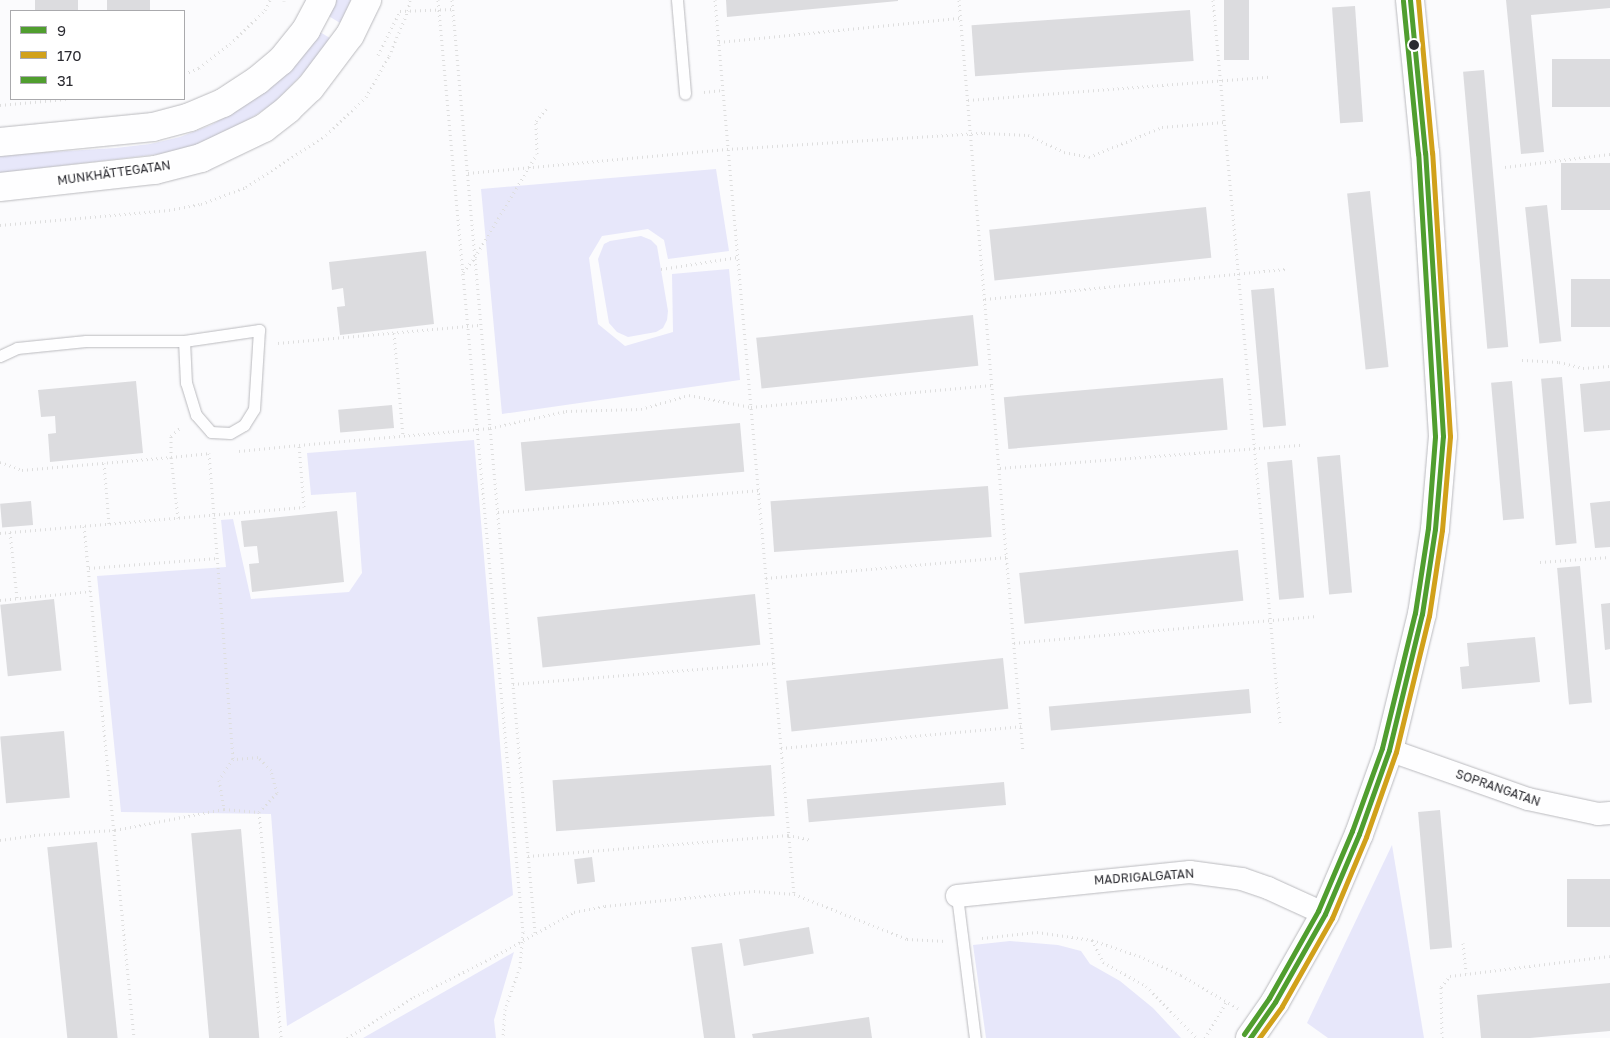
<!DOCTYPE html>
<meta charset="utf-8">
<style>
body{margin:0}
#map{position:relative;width:1610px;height:1038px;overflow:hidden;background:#fbfbfd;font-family:"Golos Text",sans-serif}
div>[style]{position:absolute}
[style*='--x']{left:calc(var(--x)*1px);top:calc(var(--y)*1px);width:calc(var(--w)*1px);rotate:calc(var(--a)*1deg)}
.green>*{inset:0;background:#e7e7fa}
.building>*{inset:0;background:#dcdcdf;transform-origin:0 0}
.path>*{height:3px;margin-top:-1.5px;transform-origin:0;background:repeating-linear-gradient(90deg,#dedede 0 1px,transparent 0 5px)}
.roads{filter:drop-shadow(0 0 1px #bababe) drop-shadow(0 0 1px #bababe)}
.lane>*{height:11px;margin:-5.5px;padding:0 5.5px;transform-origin:5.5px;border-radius:5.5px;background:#fefeff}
.street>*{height:22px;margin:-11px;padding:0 11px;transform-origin:11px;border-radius:11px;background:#fefeff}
.secondary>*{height:28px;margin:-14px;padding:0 14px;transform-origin:14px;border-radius:14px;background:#fefeff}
.bus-1>*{height:5px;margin:-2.5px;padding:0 2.5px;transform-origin:2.5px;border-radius:2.5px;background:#509e2f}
.bus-2>*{height:5px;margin:-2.5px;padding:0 2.5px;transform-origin:2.5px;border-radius:2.5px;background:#d1a11b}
.bus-3>*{height:5px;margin:-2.5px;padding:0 2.5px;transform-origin:2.5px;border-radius:2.5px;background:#509e2f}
.dots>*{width:14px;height:14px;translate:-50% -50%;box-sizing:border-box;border:2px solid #fff;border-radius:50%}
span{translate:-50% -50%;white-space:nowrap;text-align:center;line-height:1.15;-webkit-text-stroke:4px #fff;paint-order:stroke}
.street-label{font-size:12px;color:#2b2b31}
.legend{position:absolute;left:10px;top:10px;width:175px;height:90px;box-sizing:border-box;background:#fff;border:1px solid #aaaaad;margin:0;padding:6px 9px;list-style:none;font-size:15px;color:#2b2b31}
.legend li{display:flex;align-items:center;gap:10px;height:25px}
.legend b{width:25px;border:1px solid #aaaaad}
</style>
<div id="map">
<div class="green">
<div style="clip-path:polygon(334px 0,351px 0,340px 23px,327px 15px)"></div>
<div style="clip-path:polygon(318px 31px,330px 38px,314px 62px,274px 103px,230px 132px,204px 143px,168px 153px,0 173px,0 155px,116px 148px,150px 144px,180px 137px,211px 125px,240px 108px)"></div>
<div style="clip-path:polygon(716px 169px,729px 251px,668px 259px,664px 240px,648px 229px,602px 236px,589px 258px,598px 324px,625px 346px,673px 332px,672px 274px,729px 269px,740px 380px,502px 414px,481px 189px)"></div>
<div style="clip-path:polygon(641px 236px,651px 240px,657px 246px,668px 311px,667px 320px,663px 328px,656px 332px,628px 337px,617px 332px,609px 323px,598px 259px,604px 244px,610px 241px)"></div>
<div style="clip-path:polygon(474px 440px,513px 895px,287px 1026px,271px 814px,121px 812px,97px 576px,226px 567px,221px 520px,233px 519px,251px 599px,349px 592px,362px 573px,356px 492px,311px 495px,307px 453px)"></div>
<div style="clip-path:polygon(1392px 845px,1424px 1038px,1328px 1038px,1307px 1023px)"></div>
<div style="clip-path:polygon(1010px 941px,1058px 945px,1081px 951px,1090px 964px,1120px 981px,1153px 1008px,1181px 1038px,986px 1038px,973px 945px)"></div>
<div style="clip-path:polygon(514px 952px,494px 1020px,496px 1038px,363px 1038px)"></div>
</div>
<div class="building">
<div style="left:35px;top:0;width:43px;height:11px"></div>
<div style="left:107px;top:0;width:43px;height:11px"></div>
<div style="clip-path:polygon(726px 0,898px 0,898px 1px,727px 17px)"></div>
<div style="left:1224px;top:0;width:25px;height:60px"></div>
<div style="clip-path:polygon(1506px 0,1610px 0,1610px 8px,1531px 15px,1544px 152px,1521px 154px)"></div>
<div style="left:1355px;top:6px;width:116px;height:23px;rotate:86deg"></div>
<div style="left:1190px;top:10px;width:51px;height:219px;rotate:86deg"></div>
<div style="left:1610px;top:59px;width:48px;height:58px;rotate:90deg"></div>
<div style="left:1484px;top:70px;width:278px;height:21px;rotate:85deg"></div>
<div style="left:1610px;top:163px;width:47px;height:49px;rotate:90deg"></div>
<div style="left:1370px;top:191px;width:177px;height:23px;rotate:84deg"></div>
<div style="left:1547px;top:205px;width:137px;height:22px;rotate:84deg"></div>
<div style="left:1206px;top:207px;width:51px;height:218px;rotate:84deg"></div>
<div style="clip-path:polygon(426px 251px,434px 324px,340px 335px,337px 307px,345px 306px,343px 288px,332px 290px,329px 262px)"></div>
<div style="left:1610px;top:279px;width:48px;height:39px;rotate:90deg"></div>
<div style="left:1274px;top:288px;width:138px;height:23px;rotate:85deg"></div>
<div style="left:973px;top:315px;width:51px;height:218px;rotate:84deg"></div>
<div style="left:1562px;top:377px;width:167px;height:21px;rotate:85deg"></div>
<div style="left:1223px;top:378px;width:52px;height:220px;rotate:85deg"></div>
<div style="clip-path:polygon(136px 381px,143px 453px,50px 462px,48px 434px,56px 433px,55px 416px,41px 417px,38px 390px)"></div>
<div style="left:1512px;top:381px;width:138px;height:21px;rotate:85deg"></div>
<div style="clip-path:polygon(1610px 381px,1610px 430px,1584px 432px,1580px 384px)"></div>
<div style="left:392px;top:405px;width:23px;height:54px;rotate:85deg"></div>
<div style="left:740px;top:423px;width:49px;height:220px;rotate:85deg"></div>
<div style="left:1340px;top:455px;width:138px;height:23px;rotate:85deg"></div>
<div style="left:1292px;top:460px;width:138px;height:25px;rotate:85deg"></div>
<div style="left:988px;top:486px;width:51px;height:218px;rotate:86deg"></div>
<div style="left:31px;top:501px;width:24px;height:31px;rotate:85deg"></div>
<div style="clip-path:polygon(1610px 501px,1610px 547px,1595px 548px,1590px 503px)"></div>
<div style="clip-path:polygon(337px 511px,344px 582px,252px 592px,249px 564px,259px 563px,257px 546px,244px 547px,241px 521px)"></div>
<div style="left:1238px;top:550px;width:51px;height:220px;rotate:84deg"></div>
<div style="left:1580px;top:566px;width:137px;height:23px;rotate:85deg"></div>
<div style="left:755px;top:594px;width:51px;height:219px;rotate:84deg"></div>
<div style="left:54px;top:599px;width:72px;height:54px;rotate:84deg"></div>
<div style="clip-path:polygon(1610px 603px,1610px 649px,1605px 650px,1601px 604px)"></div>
<div style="clip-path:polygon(1535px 637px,1540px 682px,1462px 689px,1460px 667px,1469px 666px,1467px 643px)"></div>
<div style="left:1003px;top:658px;width:51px;height:218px;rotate:84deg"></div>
<div style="left:1249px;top:689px;width:24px;height:201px;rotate:85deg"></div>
<div style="left:64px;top:731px;width:67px;height:64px;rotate:85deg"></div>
<div style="left:771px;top:765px;width:51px;height:219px;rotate:86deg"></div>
<div style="left:1004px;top:782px;width:23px;height:198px;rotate:85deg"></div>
<div style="left:1440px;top:810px;width:138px;height:22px;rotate:85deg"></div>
<div style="left:241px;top:829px;width:210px;height:50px;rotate:85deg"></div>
<div style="left:97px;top:842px;width:197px;height:50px;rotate:84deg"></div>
<div style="left:592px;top:857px;width:25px;height:18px;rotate:83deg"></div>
<div style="left:1610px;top:879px;width:48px;height:43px;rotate:90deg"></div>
<div style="left:809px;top:927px;width:27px;height:71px;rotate:80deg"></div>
<div style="left:722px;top:943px;width:96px;height:31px;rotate:82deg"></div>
<div style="clip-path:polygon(1610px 983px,1610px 1031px,1530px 1038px,1481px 1038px,1477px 995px)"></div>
<div style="clip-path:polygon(869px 1017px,872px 1038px,753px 1038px,752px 1034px)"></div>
</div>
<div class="path">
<div style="--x:438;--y:0;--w:936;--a:84.79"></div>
<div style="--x:523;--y:932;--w:35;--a:95"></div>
<div style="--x:520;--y:967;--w:45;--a:109.7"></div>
<div style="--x:505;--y:1009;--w:29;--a:94"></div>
<div style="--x:452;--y:0;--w:936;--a:84.91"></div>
<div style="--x:715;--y:0;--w:897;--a:84.95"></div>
<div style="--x:959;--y:0;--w:755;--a:85.14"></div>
<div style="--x:1213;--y:0;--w:726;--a:84.71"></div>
<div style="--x:284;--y:1;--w:1;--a:-90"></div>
<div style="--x:719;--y:42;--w:243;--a:-5.7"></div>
<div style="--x:378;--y:55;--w:49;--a:-63.4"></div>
<div style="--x:400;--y:11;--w:53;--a:-2.2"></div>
<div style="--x:184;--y:74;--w:16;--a:-22"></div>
<div style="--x:199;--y:68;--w:39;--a:-38"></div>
<div style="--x:230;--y:44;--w:49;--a:-44.2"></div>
<div style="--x:265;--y:10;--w:11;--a:-63"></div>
<div style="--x:704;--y:92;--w:19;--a:-6"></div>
<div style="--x:968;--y:100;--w:302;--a:-4.4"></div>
<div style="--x:0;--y:105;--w:66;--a:-5.2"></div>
<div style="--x:1505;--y:167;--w:106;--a:-7.1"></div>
<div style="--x:468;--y:173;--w:260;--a:-5.3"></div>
<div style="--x:727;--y:149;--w:257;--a:-3.6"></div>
<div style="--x:984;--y:133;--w:44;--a:2.6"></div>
<div style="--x:1028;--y:135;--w:40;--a:25"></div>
<div style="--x:1064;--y:152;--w:25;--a:11"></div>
<div style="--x:1089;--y:157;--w:79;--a:-22.3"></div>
<div style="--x:1162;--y:127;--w:62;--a:-4.6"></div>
<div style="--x:0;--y:225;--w:170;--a:-5.1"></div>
<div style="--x:169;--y:210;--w:33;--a:-11"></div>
<div style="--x:201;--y:204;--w:48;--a:-20.7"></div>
<div style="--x:246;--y:187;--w:95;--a:-33"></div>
<div style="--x:326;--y:135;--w:55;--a:-43.5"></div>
<div style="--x:366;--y:97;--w:47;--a:-60.7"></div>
<div style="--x:389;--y:56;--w:49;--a:-67.1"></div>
<div style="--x:408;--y:11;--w:11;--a:-80"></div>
<div style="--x:661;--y:269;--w:78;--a:-8.9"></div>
<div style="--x:463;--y:272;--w:19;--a:-51"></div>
<div style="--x:475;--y:257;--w:120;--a:-59"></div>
<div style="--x:537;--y:154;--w:33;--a:-92"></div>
<div style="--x:536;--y:121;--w:16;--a:-50"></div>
<div style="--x:985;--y:299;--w:302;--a:-5.7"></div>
<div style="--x:394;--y:333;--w:103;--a:85"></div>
<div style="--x:278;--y:343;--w:204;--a:-5.1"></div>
<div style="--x:1522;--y:360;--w:37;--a:3"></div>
<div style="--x:1559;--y:362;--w:25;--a:14"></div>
<div style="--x:1583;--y:368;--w:27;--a:-4"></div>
<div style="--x:239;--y:451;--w:60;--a:-5.7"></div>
<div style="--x:209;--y:453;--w:307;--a:85.5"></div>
<div style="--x:0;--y:462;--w:23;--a:20"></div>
<div style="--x:22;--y:470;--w:150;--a:-5"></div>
<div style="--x:171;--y:457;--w:21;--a:-90"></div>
<div style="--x:171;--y:436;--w:13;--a:-42"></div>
<div style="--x:104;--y:463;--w:61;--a:85.3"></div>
<div style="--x:1000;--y:468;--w:303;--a:-4.4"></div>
<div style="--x:498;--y:512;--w:261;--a:-4.8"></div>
<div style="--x:178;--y:518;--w:61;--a:-96.5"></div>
<div style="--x:171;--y:457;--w:40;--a:-5.7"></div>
<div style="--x:84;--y:526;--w:514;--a:84.42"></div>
<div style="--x:10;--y:532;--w:66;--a:83.9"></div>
<div style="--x:0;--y:533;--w:305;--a:-4.9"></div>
<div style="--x:304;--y:507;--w:62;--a:-94.6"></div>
<div style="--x:299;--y:445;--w:192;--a:-5.1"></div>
<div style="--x:490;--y:428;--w:78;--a:-12.6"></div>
<div style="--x:566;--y:411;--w:75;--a:-1.5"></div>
<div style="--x:641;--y:409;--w:50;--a:-16.3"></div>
<div style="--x:689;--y:395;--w:63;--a:11"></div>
<div style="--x:751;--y:407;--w:242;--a:-5.2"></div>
<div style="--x:1540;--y:562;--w:70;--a:-4.1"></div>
<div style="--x:89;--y:568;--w:129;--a:-4.4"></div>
<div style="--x:766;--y:578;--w:242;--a:-5"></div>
<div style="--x:0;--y:600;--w:91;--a:-5.6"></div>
<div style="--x:1014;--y:643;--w:304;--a:-5.1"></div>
<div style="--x:513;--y:684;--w:261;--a:-4.6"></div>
<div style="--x:781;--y:748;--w:241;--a:-5.2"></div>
<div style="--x:259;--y:812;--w:227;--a:84.4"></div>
<div style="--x:0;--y:840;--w:34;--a:-8"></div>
<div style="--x:34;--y:835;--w:81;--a:-3.5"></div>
<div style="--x:115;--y:830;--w:111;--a:-10.9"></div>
<div style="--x:224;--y:809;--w:35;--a:5"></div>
<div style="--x:259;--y:812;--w:26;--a:-47"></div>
<div style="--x:277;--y:793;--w:24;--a:-105"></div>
<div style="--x:271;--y:770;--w:18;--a:-135"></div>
<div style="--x:258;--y:757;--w:25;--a:175"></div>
<div style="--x:233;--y:759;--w:25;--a:124"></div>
<div style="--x:219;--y:780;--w:29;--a:80"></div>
<div style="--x:528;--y:856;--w:261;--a:-4.6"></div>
<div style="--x:788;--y:835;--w:24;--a:12"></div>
<div style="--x:982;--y:938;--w:55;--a:-6.2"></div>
<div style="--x:1037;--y:932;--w:56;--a:8.3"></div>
<div style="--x:1092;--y:940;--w:50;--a:18.8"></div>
<div style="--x:1139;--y:956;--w:46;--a:24.3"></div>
<div style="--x:1181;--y:975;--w:66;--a:30.1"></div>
<div style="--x:1092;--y:940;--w:25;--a:63"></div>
<div style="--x:1103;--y:962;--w:49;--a:29.2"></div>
<div style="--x:1146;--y:986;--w:73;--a:45.6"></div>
<div style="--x:1463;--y:943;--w:30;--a:84"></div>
<div style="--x:347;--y:1038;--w:79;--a:-31.5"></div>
<div style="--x:414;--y:997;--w:93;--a:-26.8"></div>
<div style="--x:497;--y:955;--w:88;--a:-29.2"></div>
<div style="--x:574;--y:912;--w:32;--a:-11"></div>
<div style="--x:605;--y:906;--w:150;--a:-5.7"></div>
<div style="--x:754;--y:891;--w:40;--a:4.3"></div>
<div style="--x:794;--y:894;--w:122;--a:21.7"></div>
<div style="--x:907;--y:939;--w:39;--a:3"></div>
<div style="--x:1205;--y:1038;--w:43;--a:-59.3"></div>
<div style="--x:1442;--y:1038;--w:51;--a:-91.1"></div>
<div style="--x:1441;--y:987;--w:14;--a:-51"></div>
<div style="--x:1450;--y:976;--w:161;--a:-7.1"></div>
</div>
<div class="roads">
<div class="lane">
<div style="--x:677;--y:0;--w:94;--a:85.1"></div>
<div style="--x:0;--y:356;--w:19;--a:-25"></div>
<div style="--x:17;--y:348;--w:69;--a:-5.8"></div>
<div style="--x:86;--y:341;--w:98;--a:0"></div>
<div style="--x:184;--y:341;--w:76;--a:-8.3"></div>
<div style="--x:259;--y:330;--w:79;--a:93.6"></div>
<div style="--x:254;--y:409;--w:19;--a:122"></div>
<div style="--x:244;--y:425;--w:16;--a:150"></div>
<div style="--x:230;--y:433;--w:19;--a:-177"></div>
<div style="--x:211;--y:432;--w:23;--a:-131"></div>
<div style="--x:196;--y:415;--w:34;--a:-107"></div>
<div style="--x:186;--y:383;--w:42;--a:-92.7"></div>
<div style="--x:957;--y:896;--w:143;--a:82.8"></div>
</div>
<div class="street">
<div style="--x:1389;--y:750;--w:147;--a:19.4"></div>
<div style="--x:1528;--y:799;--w:72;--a:12.1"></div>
<div style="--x:1598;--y:814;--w:12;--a:-5"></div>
<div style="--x:957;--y:896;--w:234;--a:-5.9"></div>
<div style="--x:1190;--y:872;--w:52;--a:7.7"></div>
<div style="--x:1242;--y:879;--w:28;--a:19"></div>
<div style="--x:1268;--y:888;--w:63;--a:24.5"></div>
</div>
<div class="secondary">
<div style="--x:0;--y:142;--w:154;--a:-5.6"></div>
<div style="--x:153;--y:127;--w:38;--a:-15"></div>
<div style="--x:190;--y:117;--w:36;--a:-23"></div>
<div style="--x:223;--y:103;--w:42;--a:-33.3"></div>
<div style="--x:258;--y:80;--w:30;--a:-40"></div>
<div style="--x:281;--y:61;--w:40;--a:-51"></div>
<div style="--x:306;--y:30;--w:34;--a:-62"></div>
<div style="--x:0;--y:187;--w:156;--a:-6.3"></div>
<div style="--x:155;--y:170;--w:48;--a:-14.6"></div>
<div style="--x:201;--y:158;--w:70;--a:-25.5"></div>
<div style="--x:264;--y:128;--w:31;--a:-38"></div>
<div style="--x:288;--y:109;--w:30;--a:-44"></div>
<div style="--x:310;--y:88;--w:66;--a:-53"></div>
<div style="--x:350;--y:35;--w:39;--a:-64"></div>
<div style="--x:1250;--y:1038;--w:44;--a:-55.2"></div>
<div style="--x:1275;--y:1002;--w:101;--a:-60.4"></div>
<div style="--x:1325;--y:914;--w:87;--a:-67"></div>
<div style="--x:1359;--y:834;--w:89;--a:-70.3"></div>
<div style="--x:1389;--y:750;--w:140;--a:-76.4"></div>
<div style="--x:1422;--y:614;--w:86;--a:-81.3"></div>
<div style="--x:1435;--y:529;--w:93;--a:-85.1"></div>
<div style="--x:1443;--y:436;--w:284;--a:-93.6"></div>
<div style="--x:1425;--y:153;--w:154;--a:-95.6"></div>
</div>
</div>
<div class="bus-1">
<div style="--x:1250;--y:1038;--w:44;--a:-55.2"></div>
<div style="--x:1275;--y:1002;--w:101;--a:-60.4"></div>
<div style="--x:1325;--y:914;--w:87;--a:-67"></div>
<div style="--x:1359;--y:834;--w:89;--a:-70.3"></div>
<div style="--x:1389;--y:750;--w:140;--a:-76.4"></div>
<div style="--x:1422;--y:614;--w:86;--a:-81.3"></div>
<div style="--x:1435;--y:529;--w:93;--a:-85.1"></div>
<div style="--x:1443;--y:436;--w:284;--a:-93.6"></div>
<div style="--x:1425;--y:153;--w:154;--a:-95.6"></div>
</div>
<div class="bus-2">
<div style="--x:1259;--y:1038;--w:39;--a:-54"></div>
<div style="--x:1282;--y:1006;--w:101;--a:-60.4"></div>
<div style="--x:1332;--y:918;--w:88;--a:-67.2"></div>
<div style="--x:1366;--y:837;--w:90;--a:-70.6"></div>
<div style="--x:1396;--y:752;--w:140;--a:-76.4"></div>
<div style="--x:1429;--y:616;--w:87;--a:-81.4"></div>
<div style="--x:1442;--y:530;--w:94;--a:-85.1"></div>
<div style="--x:1450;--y:436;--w:284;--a:-93.6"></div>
<div style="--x:1432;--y:153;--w:154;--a:-95.2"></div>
</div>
<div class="bus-3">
<div style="--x:1244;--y:1034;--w:44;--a:-55.2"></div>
<div style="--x:1269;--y:998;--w:100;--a:-60.6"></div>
<div style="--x:1318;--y:911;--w:87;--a:-67"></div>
<div style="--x:1352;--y:831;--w:88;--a:-70.1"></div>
<div style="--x:1382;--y:748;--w:139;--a:-76.3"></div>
<div style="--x:1415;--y:613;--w:86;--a:-81.3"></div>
<div style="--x:1428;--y:528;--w:92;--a:-85.6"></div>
<div style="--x:1435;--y:436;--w:283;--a:-93.4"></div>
<div style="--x:1418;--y:154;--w:154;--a:-95.6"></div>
</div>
<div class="dots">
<div style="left:1414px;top:45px;background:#2b2b31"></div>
</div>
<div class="street-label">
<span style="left:114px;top:173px;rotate:-8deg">MUNKHÄTTEGATAN</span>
<span style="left:1498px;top:788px;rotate:19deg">SOPRANGATAN</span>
<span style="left:1144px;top:877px;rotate:-4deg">MADRIGALGATAN</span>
</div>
<ul class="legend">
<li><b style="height:6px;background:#509e2f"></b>9</li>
<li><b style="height:6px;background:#d1a11b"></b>170</li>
<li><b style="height:6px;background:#509e2f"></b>31</li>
</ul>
</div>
